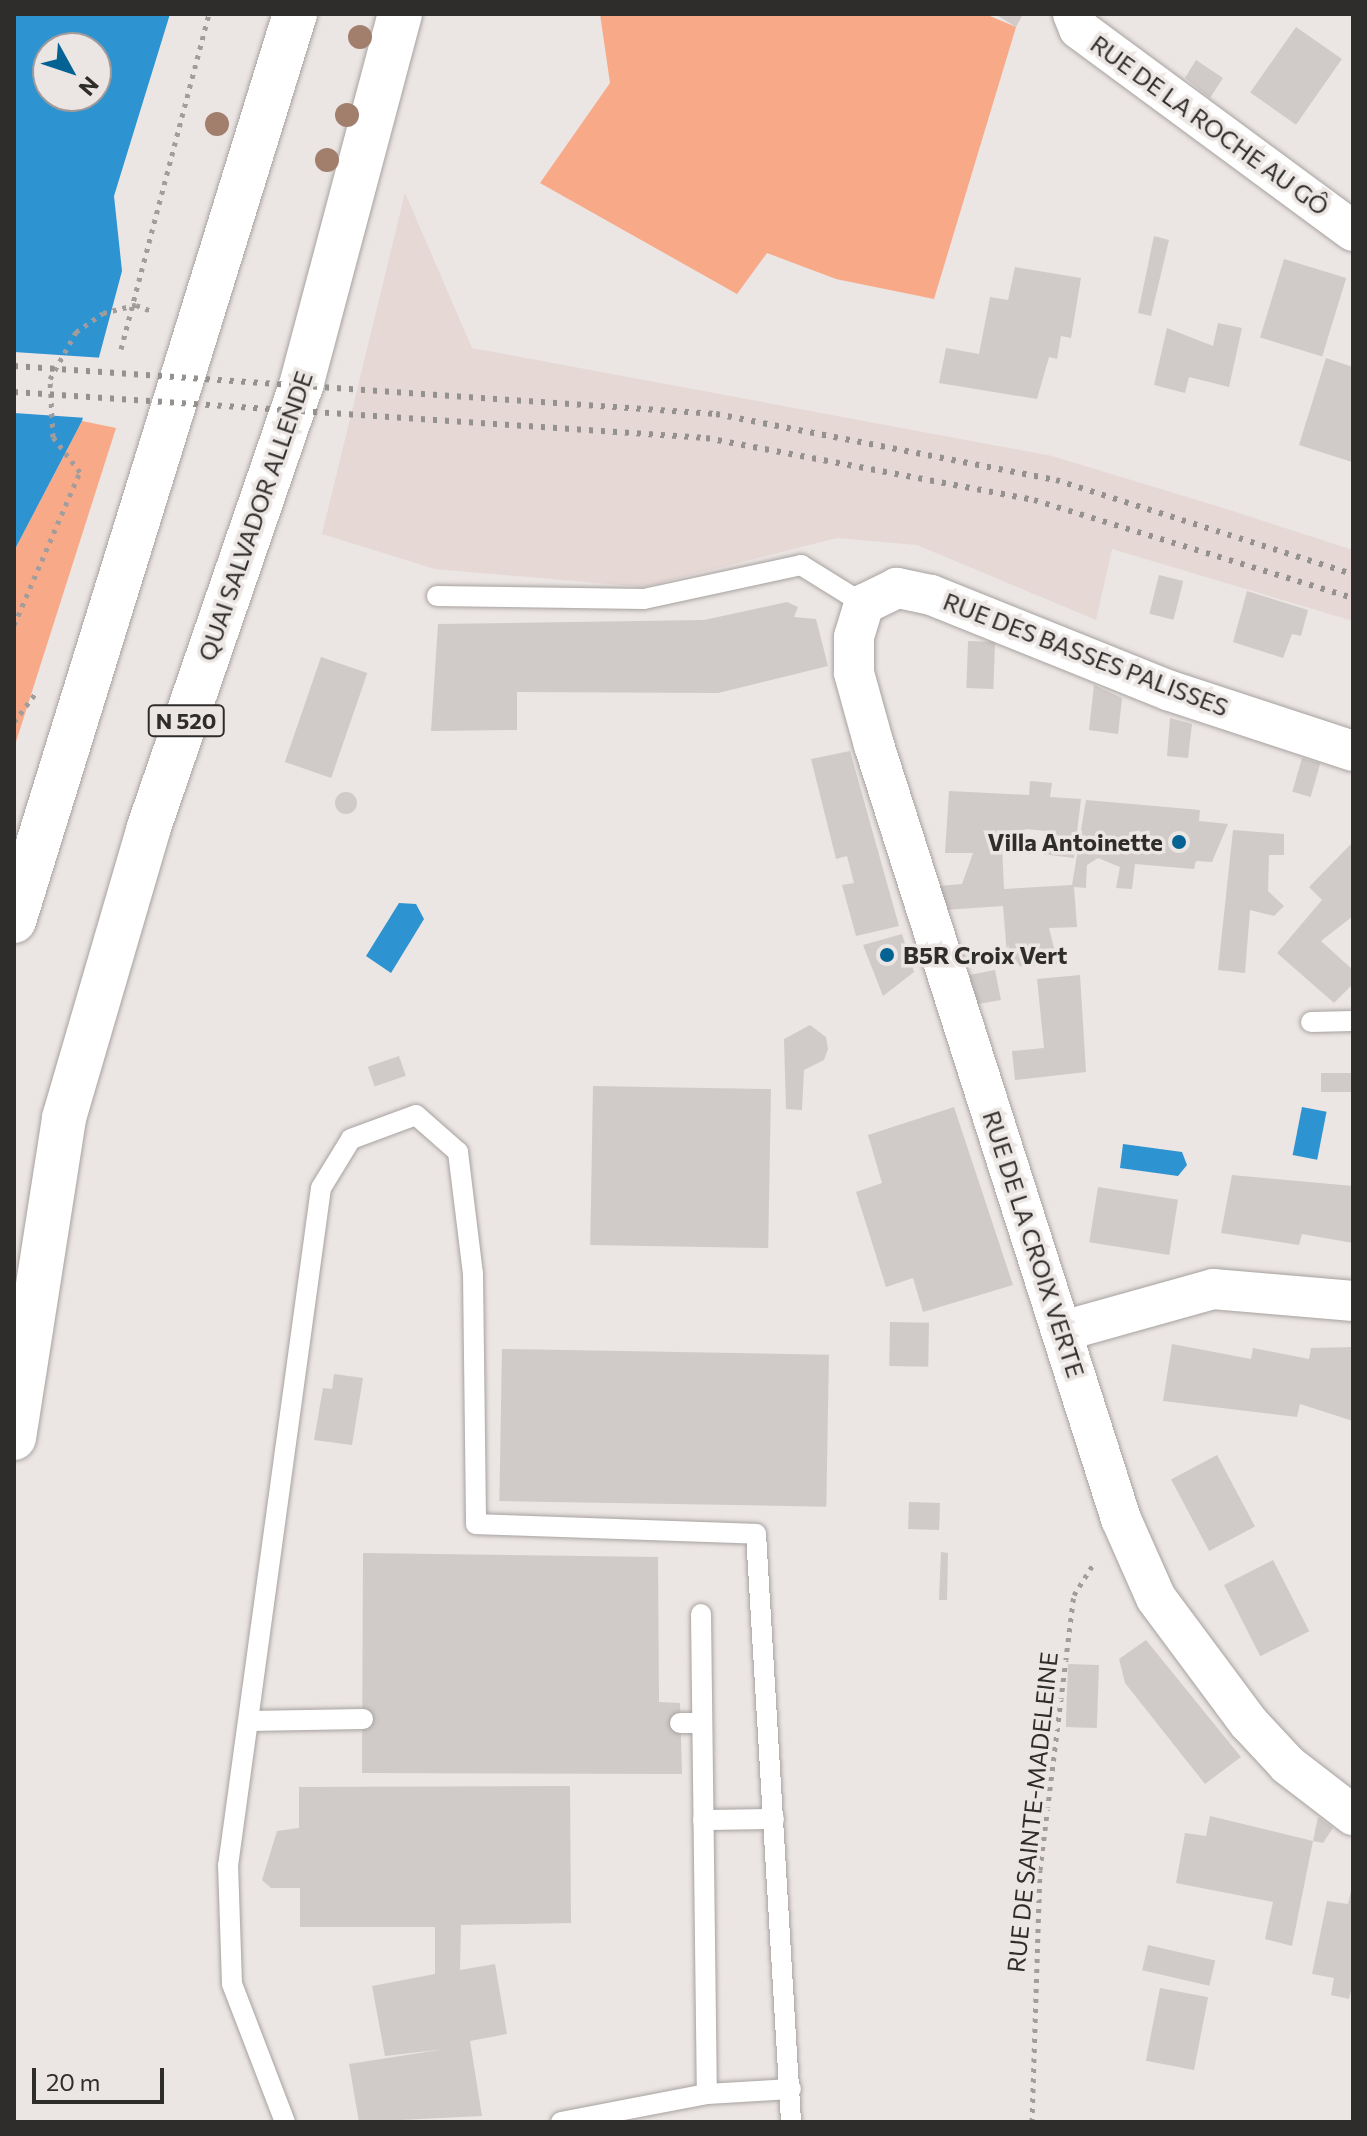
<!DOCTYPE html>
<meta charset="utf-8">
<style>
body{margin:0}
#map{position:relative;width:1367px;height:2136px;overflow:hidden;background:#ebe5e3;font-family:Commissioner,sans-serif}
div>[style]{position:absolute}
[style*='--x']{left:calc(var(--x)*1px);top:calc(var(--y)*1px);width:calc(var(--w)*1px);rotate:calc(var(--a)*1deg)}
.built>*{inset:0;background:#e6d8d4}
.green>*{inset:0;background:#f7a988}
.water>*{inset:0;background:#2d93d1;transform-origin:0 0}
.pier>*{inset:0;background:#ebe5e3}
.building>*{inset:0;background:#d0cbc8;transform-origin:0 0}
.round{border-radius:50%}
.path>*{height:5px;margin-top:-2.5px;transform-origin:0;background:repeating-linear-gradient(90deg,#a29d9c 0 4px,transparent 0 10px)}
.roads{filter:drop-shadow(0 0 2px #a7a2a0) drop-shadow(0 0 2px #a7a2a0)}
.lane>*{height:20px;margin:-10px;padding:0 10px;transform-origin:10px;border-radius:10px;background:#fff}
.street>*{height:40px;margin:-20px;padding:0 20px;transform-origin:20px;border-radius:20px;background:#fff}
.primary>*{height:44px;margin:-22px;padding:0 22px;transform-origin:22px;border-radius:22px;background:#fff}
.rail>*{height:6px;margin-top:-3px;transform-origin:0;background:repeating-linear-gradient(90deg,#95918f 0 4px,transparent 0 12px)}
.trees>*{width:24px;height:24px;margin:-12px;border-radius:50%;background:#a27e6d}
.dots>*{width:22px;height:22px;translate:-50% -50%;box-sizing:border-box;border:4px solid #ebe5e3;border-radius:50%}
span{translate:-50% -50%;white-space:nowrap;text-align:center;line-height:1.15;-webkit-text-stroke:7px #ebe5e3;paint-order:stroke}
.shield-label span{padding:2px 6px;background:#ebe5e3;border:2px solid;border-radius:6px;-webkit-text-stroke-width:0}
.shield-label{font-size:22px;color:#2f2d2c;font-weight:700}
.street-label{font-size:24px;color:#2f2d2c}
.poi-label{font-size:24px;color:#2f2d2c;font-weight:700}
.right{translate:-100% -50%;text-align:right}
.left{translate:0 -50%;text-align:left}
.frame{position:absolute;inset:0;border:16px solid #2f2d2c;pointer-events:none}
.north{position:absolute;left:32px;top:32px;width:80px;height:80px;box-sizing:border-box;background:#ebe5e3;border:2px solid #a09b9a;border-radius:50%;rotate:130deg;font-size:22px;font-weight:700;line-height:32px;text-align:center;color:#2f2d2c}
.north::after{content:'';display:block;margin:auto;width:28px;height:36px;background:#056393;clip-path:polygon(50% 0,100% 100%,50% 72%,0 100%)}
.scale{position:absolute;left:32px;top:2068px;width:132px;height:36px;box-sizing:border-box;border:4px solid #2f2d2c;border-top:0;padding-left:10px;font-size:24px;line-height:28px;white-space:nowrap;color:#2f2d2c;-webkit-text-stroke:6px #ebe5e3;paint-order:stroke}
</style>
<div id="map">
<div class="built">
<div style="clip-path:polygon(405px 193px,472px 348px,1052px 456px,1223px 508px,1353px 550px,1353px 621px,1112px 549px,1096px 620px,917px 545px,837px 538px,643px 587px,435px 569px,322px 534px)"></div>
</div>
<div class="green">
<div style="clip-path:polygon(600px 14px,985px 14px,1016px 27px,934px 299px,836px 279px,767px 253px,737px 294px,540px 183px,610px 83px)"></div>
<div style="clip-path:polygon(82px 421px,116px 428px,14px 748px,14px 551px)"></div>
</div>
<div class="water">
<div style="clip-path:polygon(evenodd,14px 14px,170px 14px,114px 196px,122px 271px,82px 421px,14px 551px,14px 14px,48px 48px,96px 48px,96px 96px,48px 96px,48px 48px)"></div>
<div style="clip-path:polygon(399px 903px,416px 904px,424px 919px,391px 973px,366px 956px)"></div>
<div style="left:1302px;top:1107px;width:25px;height:49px;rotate:11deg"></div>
<div style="clip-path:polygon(1123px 1144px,1182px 1152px,1187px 1165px,1178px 1176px,1120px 1168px)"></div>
</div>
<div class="pier">
<div style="clip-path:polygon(14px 352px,104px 358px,87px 418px,14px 413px)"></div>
</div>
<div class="building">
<div style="clip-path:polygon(995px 14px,1023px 14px,1016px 27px)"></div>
<div style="left:1296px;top:27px;width:56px;height:80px;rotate:35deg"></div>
<div style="clip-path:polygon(1196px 60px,1223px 78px,1210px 98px,1185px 78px)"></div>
<div style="clip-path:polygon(1154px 236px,1169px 240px,1151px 316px,1138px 313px)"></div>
<div style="left:1284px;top:259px;width:65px;height:82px;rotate:17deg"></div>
<div style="clip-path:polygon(1015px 267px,1081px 278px,1071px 338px,1061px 336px,1057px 359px,1049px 357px,1037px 399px,939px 383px,946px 348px,979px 354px,990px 297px,1008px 300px)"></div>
<div style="clip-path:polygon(1218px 323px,1242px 328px,1229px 387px,1189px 377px,1185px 393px,1154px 385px,1167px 328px,1213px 346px)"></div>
<div style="clip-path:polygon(1326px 358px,1353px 367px,1352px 462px,1299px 445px)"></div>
<div style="left:1159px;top:575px;width:25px;height:40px;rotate:14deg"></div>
<div style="clip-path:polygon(1247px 591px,1308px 610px,1301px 636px,1292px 634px,1283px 658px,1233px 642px)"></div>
<div style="clip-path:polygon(787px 602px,798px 607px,794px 617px,816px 619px,828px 666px,718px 693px,517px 692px,517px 730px,431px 731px,438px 624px,704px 620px)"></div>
<div style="left:995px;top:642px;width:47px;height:27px;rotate:92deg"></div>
<div style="left:321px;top:657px;width:49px;height:111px;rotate:19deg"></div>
<div style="clip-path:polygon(1094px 685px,1122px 698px,1118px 734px,1089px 730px)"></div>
<div style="clip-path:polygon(1170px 718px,1192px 724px,1188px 758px,1167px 756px)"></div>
<div style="clip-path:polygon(850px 751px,899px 926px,856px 936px,842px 885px,854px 883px,847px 856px,836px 859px,811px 759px)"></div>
<div style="left:1302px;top:758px;width:19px;height:35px;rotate:16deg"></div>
<div style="clip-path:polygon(1030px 781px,1052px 783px,1050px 797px,1081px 799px,1074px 858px,1042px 854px,1046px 831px,1026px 829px,1025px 846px,1002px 844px,1004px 889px,1072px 885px,1086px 800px,1200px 810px,1199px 821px,1228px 824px,1212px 862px,1196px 861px,1194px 869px,1135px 864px,1132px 889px,1116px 888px,1120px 867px,1098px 858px,1087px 865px,1086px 888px,1074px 887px,1077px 927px,1049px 928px,1058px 964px,1008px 967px,1003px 906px,944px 910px,939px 886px,962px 884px,973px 853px,945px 853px,949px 791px,1029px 795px)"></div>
<div class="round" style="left:335px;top:792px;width:22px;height:22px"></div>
<div style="clip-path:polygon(1233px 830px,1284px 834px,1284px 855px,1269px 855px,1268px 891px,1284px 906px,1274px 916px,1250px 910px,1245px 973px,1218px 970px)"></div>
<div style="clip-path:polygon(1353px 842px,1353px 916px,1321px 941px,1353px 970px,1353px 984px,1334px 1003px,1277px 953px,1322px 900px,1309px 887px)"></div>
<div style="clip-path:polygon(902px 934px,914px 972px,883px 996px,863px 945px)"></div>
<div style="clip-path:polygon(995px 970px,1001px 1000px,978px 1004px,969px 975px)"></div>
<div style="clip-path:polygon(1080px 975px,1086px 1072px,1015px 1080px,1012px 1051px,1044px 1048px,1037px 979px)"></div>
<div style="clip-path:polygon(810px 1025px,826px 1037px,828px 1049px,824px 1060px,804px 1070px,802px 1110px,786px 1109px,784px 1039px)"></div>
<div style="left:399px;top:1056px;width:21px;height:33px;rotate:71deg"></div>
<div style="left:1353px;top:1073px;width:19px;height:32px;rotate:90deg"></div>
<div style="left:593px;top:1086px;width:178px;height:159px;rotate:1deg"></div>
<div style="clip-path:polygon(954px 1107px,1013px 1285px,923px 1312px,913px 1278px,886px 1287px,856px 1192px,882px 1183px,868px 1135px)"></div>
<div style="clip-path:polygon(1232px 1175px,1353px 1186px,1353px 1243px,1302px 1234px,1299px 1245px,1221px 1233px)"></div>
<div style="left:1098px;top:1187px;width:81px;height:56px;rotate:9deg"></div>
<div style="left:890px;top:1322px;width:39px;height:44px;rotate:1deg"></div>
<div style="clip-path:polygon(1172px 1344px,1251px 1359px,1253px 1348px,1309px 1359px,1311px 1348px,1353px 1347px,1353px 1421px,1300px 1404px,1297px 1417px,1163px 1401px)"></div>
<div style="left:502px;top:1349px;width:327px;height:152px;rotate:1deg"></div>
<div style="clip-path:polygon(334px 1374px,363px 1378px,352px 1445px,314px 1440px,323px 1388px,332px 1389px)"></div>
<div style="left:1217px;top:1455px;width:81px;height:52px;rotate:62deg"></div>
<div style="left:940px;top:1503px;width:27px;height:31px;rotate:92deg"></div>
<div style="clip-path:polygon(941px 1552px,948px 1553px,947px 1600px,939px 1600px)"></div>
<div style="clip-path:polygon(363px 1553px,658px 1557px,659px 1702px,680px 1703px,682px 1774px,362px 1773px)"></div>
<div style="left:1273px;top:1560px;width:80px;height:55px;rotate:63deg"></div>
<div style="clip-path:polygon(1146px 1640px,1241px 1757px,1205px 1784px,1125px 1683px,1119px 1659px)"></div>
<div style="left:1068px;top:1664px;width:31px;height:63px;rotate:2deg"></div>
<div style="clip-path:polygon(570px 1786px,571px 1923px,461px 1925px,460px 1970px,495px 1964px,507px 2034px,470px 2041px,482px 2116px,359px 2122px,349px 2064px,445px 2049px,385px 2056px,372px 1986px,435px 1974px,435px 1927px,300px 1927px,300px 1888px,271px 1888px,262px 1880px,277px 1831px,299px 1828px,299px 1787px)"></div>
<div style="clip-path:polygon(1210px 1816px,1313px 1841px,1292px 1946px,1265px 1939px,1273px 1902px,1176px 1883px,1185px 1833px,1206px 1836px)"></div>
<div style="clip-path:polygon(1318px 1817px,1333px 1828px,1323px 1843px,1313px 1841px)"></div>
<div style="clip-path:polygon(1352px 1886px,1353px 1982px,1349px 1999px,1331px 1995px,1334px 1978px,1312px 1974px,1327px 1901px,1348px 1904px)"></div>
<div style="left:1148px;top:1945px;width:69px;height:26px;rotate:13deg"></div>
<div style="left:1160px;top:1988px;width:49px;height:74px;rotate:11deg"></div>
</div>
<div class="path">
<div style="--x:121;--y:349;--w:346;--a:-75.3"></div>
<div style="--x:14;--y:625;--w:167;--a:-66.7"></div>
<div style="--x:80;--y:472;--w:44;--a:-127.6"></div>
<div style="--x:53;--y:437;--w:58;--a:-93"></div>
<div style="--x:50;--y:379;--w:54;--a:-61"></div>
<div style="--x:76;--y:332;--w:33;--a:-35"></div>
<div style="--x:103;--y:313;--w:34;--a:-14"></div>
<div style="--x:136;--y:305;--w:19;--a:21"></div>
<div style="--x:14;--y:722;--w:39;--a:-53"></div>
<div style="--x:1032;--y:2122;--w:252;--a:-88.2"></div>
<div style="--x:1040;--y:1870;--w:277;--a:-83"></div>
<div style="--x:1074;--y:1595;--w:38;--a:-58"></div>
</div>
<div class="roads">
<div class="lane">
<div style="--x:437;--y:596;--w:207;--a:0.8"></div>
<div style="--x:644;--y:599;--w:161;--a:-12.2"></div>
<div style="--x:801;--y:565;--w:74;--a:31.8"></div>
<div style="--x:1311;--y:1022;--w:42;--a:-1.4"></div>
<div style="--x:701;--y:1614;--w:480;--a:89.3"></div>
<div style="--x:249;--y:1721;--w:114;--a:-1"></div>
<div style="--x:680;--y:1723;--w:22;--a:0"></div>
<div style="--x:703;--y:1820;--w:71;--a:-0.8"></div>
<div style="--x:285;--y:2122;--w:148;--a:-111"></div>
<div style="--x:232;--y:1984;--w:118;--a:-91.9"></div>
<div style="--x:228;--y:1866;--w:684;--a:-82.19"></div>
<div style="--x:321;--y:1188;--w:57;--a:-58.5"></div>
<div style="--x:351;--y:1139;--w:69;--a:-20.3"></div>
<div style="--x:416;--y:1115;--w:56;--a:41.4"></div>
<div style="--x:458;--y:1152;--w:123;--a:83"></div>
<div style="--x:473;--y:1274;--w:250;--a:89.3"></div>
<div style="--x:476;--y:1524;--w:280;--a:2"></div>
<div style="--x:756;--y:1534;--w:589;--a:86.59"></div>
<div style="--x:561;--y:2122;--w:149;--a:-10.9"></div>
<div style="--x:707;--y:2094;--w:84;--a:-3.4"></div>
</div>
<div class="street">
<div style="--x:1073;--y:14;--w:16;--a:68"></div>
<div style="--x:1079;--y:29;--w:340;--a:36.4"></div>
<div style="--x:1353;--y:751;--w:193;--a:-161.8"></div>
<div style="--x:1170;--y:691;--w:258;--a:-158.1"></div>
<div style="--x:931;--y:595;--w:35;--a:-168"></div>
<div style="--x:897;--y:588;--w:37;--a:154"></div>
<div style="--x:864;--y:604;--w:34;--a:107"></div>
<div style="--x:854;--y:637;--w:36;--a:90"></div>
<div style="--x:854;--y:673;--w:75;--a:74.5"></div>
<div style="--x:874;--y:745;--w:812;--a:72.3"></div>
<div style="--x:1121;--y:1519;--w:86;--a:66.1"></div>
<div style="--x:1156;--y:1598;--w:156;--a:53.4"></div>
<div style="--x:1249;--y:1723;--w:57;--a:47.1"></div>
<div style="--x:1288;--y:1765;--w:82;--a:37.6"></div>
<div style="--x:1063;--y:1331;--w:156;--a:-15.6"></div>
<div style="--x:1213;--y:1289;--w:141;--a:4.9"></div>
</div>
<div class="primary">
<div style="--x:14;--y:921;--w:950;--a:-72.79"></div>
<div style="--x:14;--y:1438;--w:324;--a:-81.1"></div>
<div style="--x:64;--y:1118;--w:300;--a:-73.7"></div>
<div style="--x:148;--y:830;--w:474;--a:-71"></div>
<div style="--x:302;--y:382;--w:381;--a:-75.1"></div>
</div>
</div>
<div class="rail">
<div style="--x:14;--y:366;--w:704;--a:3.91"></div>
<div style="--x:716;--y:414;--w:346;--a:11"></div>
<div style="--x:1056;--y:480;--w:312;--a:17.6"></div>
<div style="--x:14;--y:392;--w:694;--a:3.8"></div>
<div style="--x:706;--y:438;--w:334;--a:10.7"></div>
<div style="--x:1034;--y:500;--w:334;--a:17.1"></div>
</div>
<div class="trees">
<div style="left:360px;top:37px"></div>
<div style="left:347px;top:115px"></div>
<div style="left:217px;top:124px"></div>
<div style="left:327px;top:160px"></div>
</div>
<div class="dots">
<div style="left:1179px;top:842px;background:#056393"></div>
<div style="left:887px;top:955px;background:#056393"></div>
</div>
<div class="shield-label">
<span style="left:186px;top:721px">N 520</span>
</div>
<div class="street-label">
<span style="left:1210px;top:125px;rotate:36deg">RUE DE LA ROCHE AU GÔ</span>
<span style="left:255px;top:516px;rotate:-71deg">QUAI SALVADOR ALLENDE</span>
<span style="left:1086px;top:654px;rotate:21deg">RUE DES BASSES PALISSES</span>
<span style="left:1034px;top:1244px;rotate:72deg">RUE DE LA CROIX VERTE</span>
<span style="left:1032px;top:1812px;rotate:-84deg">RUE DE SAINTE-MADELEINE</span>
</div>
<div class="poi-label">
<span class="right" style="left:1163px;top:842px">Villa Antoinette</span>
<span class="left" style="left:903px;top:955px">B5R Croix Vert</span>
</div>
<div class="frame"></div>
<div class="north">N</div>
<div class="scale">20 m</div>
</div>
